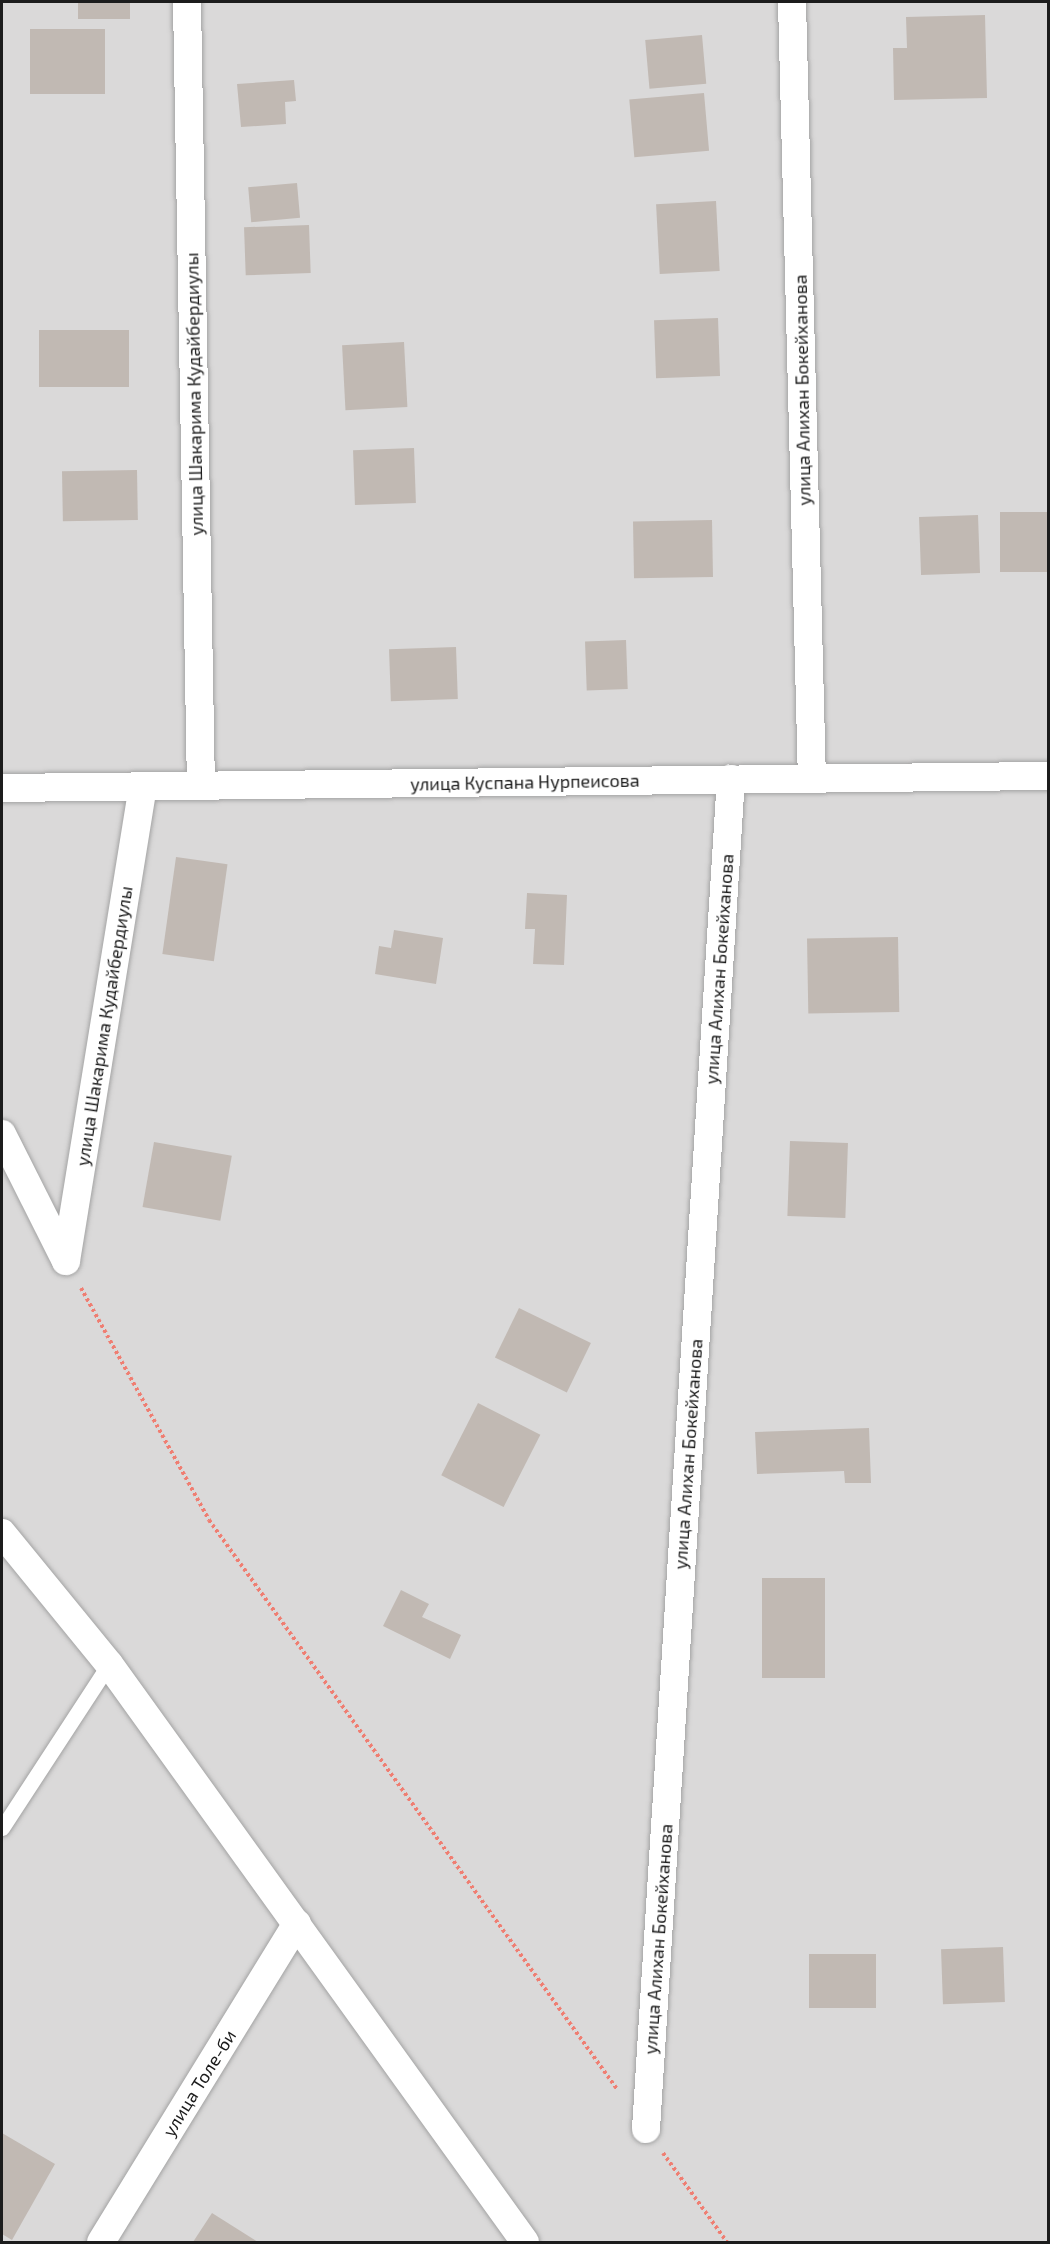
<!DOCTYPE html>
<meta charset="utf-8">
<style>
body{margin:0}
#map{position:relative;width:1050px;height:2244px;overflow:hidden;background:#edeae3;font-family:"Exo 2",sans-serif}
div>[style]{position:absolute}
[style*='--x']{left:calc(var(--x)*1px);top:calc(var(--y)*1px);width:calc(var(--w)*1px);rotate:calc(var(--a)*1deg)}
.residential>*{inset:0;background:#dad9d9;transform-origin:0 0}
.building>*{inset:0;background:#c1b9b3;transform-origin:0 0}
.path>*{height:4px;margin-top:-2px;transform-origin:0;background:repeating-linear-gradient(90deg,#ef7e72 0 3px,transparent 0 6px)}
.roads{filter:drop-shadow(0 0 2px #a3a3a3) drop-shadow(0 0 2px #a3a3a3)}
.service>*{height:15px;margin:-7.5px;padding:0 7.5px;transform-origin:7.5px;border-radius:7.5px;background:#fff}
.minor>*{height:28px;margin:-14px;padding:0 14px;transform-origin:14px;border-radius:14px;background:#fff}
span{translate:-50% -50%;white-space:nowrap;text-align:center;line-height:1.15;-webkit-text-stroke:4.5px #fff;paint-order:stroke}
.street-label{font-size:18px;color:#1c1c1c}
.frame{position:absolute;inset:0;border:3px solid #1c1c1c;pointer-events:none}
</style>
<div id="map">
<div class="residential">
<div style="left:2px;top:2px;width:1046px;height:2240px"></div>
</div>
<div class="building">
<div style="left:78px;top:2px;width:52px;height:17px"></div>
<div style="clip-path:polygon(985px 15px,987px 98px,894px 100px,893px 48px,907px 48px,906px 17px)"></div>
<div style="left:30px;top:29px;width:75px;height:65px"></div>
<div style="left:702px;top:35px;width:49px;height:57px;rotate:85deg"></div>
<div style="clip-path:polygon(294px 80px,296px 101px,285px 102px,286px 124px,241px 127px,237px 84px)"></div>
<div style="left:704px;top:93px;width:58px;height:75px;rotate:85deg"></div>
<div style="left:297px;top:183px;width:35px;height:49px;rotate:85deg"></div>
<div style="left:716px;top:201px;width:70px;height:60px;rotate:87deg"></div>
<div style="left:309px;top:225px;width:48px;height:65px;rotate:88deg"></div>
<div style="left:718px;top:318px;width:58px;height:64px;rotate:88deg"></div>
<div style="left:39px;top:330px;width:90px;height:57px"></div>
<div style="left:404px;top:342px;width:65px;height:62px;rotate:87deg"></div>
<div style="left:414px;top:448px;width:55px;height:61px;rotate:88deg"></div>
<div style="left:137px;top:470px;width:50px;height:75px;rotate:89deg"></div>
<div style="left:1000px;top:512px;width:48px;height:60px"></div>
<div style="left:978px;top:515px;width:58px;height:59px;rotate:88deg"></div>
<div style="left:712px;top:520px;width:57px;height:79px;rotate:89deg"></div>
<div style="left:626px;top:640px;width:49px;height:41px;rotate:88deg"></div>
<div style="left:456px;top:647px;width:52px;height:67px;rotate:88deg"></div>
<div style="left:176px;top:857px;width:52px;height:98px;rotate:8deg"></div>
<div style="clip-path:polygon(527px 893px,567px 895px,564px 965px,533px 964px,535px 929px,525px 929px)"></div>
<div style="clip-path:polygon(394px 930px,443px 938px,436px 984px,375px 974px,379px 946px,391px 948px)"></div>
<div style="left:898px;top:937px;width:75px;height:91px;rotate:89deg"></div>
<div style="left:790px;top:1141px;width:58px;height:75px;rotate:2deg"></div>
<div style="left:154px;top:1142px;width:79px;height:66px;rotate:10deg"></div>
<div style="left:519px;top:1308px;width:80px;height:55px;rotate:26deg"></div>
<div style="left:478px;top:1403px;width:70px;height:81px;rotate:27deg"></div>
<div style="clip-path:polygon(869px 1428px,871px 1483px,845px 1483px,844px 1471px,757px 1474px,755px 1432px)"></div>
<div style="left:762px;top:1578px;width:63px;height:100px"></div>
<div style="clip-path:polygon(401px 1590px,429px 1604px,422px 1617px,461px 1635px,450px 1659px,383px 1626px)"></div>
<div style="left:1003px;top:1947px;width:55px;height:62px;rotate:88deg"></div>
<div style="left:876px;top:1954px;width:54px;height:67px;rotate:90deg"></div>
<div style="clip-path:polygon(2px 2133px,55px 2164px,12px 2240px,2px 2234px)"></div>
<div style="clip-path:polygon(212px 2213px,258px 2242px,193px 2242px)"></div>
</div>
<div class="path">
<div style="--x:81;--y:1288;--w:265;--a:61.1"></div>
<div style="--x:209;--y:1520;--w:700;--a:54.36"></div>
<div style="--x:663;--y:2153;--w:110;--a:54.3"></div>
</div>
<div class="roads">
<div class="service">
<div style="--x:2;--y:1828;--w:196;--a:-56.9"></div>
</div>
<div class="minor">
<div style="--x:187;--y:2;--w:784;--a:88.98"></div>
<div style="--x:792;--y:2;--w:777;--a:88.53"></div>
<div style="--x:2;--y:788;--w:1046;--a:-0.66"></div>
<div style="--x:2;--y:1134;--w:142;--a:63.3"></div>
<div style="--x:66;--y:1261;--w:477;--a:-80.8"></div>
<div style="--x:2;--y:1533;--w:169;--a:50.8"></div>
<div style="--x:109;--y:1664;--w:712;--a:54.26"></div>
<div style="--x:646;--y:2129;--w:1353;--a:-86.4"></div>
<div style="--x:101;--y:2242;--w:374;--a:-58.4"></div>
</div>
</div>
<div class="street-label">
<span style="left:802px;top:390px;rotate:-91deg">улица Алихан Бокейханова</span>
<span style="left:194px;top:394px;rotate:-91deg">улица Шакарима Кудайбердиулы</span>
<span style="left:525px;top:782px;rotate:-1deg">улица Куспана Нурпеисова</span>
<span style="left:719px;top:969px;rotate:-86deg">улица Алихан Бокейханова</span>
<span style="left:104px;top:1026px;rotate:-81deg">улица Шакарима Кудайбердиулы</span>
<span style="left:688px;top:1454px;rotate:-86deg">улица Алихан Бокейханова</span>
<span style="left:658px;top:1939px;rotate:-86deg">улица Алихан Бокейханова</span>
<span style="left:199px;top:2083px;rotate:-58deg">улица Толе-би</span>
</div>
<div class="frame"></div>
</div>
